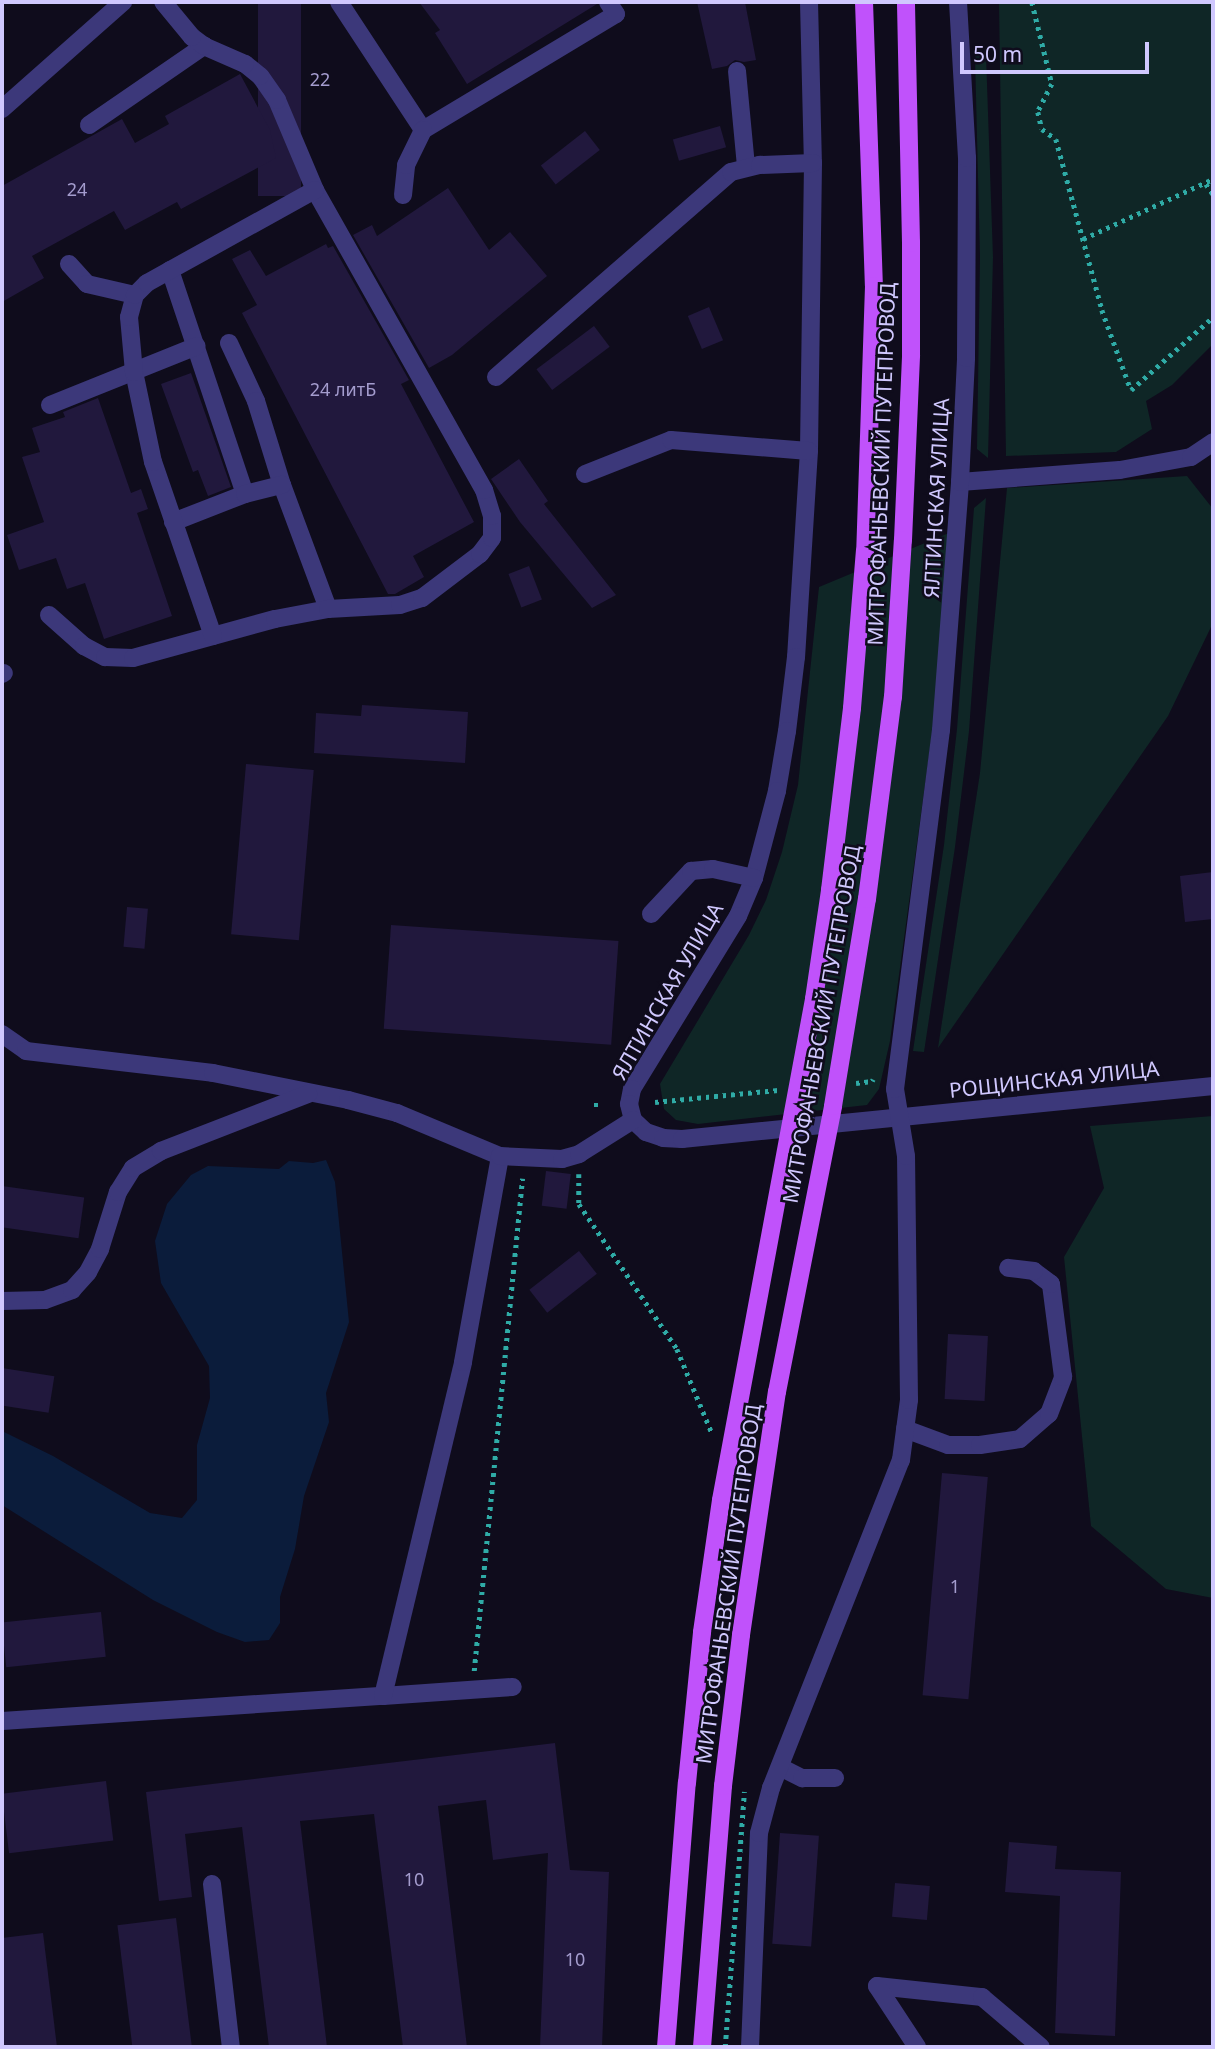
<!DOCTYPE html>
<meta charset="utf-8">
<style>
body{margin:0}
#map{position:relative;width:1215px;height:2049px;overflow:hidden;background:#0f0c1c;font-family:"Noto Sans",sans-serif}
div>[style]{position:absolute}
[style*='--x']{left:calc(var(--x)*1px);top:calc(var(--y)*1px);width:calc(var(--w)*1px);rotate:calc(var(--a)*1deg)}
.green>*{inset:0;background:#0f2626}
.water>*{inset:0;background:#0b1c3b}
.building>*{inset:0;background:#21183d;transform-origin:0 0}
.path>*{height:4.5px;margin-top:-2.25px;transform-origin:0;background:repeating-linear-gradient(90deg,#2faba6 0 3.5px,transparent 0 8.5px)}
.minor>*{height:18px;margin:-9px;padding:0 9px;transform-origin:9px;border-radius:9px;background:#3c387a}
.major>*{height:18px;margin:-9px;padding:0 9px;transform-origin:9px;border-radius:9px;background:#c052fb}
.path-bridge>*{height:4.5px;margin-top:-2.25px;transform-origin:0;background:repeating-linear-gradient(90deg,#2faba6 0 3.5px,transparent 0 8.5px)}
.major-bridge>*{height:18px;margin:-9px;padding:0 9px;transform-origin:9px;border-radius:9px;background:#c052fb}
span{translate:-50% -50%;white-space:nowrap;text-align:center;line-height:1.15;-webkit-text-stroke:5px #0f0c1c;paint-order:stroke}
.number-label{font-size:18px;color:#a49cce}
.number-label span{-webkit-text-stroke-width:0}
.street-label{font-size:21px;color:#d0c8fe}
.frame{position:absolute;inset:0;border:4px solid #d0c8fe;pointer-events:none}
.scale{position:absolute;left:960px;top:42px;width:189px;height:32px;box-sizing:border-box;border:4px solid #d0c8fe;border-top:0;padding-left:9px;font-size:21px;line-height:24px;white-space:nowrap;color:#d0c8fe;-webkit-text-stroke:5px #0f0c1c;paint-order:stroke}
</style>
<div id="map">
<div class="green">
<div style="clip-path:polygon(999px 2px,1213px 2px,1213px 344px,1172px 385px,1146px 401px,1152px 429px,1116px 452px,1006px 456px)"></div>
<div style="clip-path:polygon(986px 55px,993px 257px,988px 458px,977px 449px,980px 257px,975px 56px)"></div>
<div style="clip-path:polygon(1187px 476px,1213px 509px,1211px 627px,1168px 716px,938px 1048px,980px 773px,1007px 488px)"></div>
<div style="clip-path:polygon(986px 498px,969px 731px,955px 847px,924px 1052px,913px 1051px,944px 845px,957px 729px,974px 508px)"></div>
<div style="clip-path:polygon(949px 533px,933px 726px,890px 1041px,879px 1089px,867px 1105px,698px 1124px,676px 1120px,664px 1109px,660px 1084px,749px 935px,766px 900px,782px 852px,798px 785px,819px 587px)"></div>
<div style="clip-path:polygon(1213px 1116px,1213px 1598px,1166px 1589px,1091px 1526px,1064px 1257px,1104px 1188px,1090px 1126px)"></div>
</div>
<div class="water">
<div style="clip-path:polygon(326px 1160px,335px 1182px,349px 1322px,326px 1393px,329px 1422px,304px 1496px,295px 1549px,280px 1597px,280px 1623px,269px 1640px,245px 1642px,217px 1632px,153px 1600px,2px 1505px,2px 1431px,53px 1456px,150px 1513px,182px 1518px,197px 1500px,197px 1445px,210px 1398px,209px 1366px,161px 1283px,155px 1241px,167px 1204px,191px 1175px,208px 1166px,279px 1169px,289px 1161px,313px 1163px)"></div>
</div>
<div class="building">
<div style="left:258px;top:2px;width:43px;height:194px"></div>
<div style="clip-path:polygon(419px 2px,597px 2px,597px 4px,467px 84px,435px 33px,440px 30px)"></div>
<div style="clip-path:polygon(697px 2px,745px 2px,756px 60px,744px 62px,735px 60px,727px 66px,712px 69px)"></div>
<div style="clip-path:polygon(240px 74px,270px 130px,276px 158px,181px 209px,177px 202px,125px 230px,114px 211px,32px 256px,44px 278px,2px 302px,2px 186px,122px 119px,135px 143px,169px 124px,165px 116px)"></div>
<div style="left:720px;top:126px;width:22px;height:49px;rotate:74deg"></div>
<div style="left:585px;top:131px;width:24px;height:56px;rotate:52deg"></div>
<div style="clip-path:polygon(448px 188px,489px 250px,510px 232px,547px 276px,452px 355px,429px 368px,353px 235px,372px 225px,377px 236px)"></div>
<div style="clip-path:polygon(326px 244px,328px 248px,333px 246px,409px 380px,401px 384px,474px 522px,413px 556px,424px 577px,395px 594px,388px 594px,242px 313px,257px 305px,232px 259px,250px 250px,266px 276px)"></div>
<div style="left:709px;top:307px;width:36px;height:23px;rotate:67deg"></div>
<div style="left:594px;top:326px;width:26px;height:72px;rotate:53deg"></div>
<div style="clip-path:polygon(191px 373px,231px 487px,208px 496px,198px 470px,193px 472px,161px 384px)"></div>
<div style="clip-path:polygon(98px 398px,131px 493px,141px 489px,148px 509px,137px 513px,172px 616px,104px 639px,85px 583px,67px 589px,56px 558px,19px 570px,7px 535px,44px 522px,22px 457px,40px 452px,32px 428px,65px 417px,63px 412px)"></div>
<div style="clip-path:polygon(519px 459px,548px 501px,544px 504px,616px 595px,592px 608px,520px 522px,491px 479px)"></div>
<div style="left:529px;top:566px;width:36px;height:22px;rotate:69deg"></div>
<div style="clip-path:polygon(362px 705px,468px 712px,465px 763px,314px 753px,316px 713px,361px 716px)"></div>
<div style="left:246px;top:764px;width:68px;height:171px;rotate:5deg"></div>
<div style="clip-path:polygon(1213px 872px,1213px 919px,1185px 922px,1180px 876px)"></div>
<div style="left:127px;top:907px;width:21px;height:40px;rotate:5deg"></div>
<div style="left:391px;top:925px;width:228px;height:104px;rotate:4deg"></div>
<div style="left:546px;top:1171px;width:25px;height:35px;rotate:7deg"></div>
<div style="left:2px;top:1186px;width:83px;height:41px;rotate:8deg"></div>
<div style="left:579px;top:1251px;width:29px;height:63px;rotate:52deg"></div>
<div style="left:948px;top:1334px;width:40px;height:65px;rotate:3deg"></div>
<div style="left:2px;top:1368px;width:53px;height:37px;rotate:9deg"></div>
<div style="left:942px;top:1473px;width:46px;height:223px;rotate:5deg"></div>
<div style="left:101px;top:1612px;width:45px;height:100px;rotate:84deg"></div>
<div style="clip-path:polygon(555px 1743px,570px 1870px,609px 1872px,602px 2047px,540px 2047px,548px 1853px,493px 1860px,486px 1800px,438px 1806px,467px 2047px,403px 2047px,374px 1814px,300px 1821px,327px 2047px,269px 2047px,242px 1827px,185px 1834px,192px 1897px,159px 1901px,146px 1792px)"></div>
<div style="left:106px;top:1781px;width:60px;height:105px;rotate:83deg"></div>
<div style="left:780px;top:1833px;width:39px;height:111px;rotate:4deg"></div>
<div style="clip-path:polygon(1009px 1842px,1057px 1846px,1055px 1869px,1121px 1872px,1115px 2036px,1055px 2033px,1060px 1896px,1005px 1892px)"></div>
<div style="left:895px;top:1883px;width:35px;height:34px;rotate:5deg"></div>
<div style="left:176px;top:1918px;width:130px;height:59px;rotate:83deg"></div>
<div style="clip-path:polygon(43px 1933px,57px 2047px,2px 2047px,2px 1938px)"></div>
</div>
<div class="path">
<div style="--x:1032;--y:2;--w:84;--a:76.3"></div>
<div style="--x:1052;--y:84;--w:31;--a:117"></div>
<div style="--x:1038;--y:112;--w:17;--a:77"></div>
<div style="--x:1042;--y:129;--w:17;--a:36"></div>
<div style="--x:1056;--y:139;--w:177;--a:74.9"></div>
<div style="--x:1102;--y:310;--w:85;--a:70.1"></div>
<div style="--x:1131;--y:390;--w:110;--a:-41.7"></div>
<div style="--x:1206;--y:184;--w:12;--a:55"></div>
<div style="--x:1083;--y:239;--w:143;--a:-24.8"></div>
<div style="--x:856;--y:1083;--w:16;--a:-7"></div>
<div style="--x:872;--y:1081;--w:2;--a:-63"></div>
<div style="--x:655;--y:1102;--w:124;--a:-5.6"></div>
<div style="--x:594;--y:1105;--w:6;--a:0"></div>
<div style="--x:579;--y:1174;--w:30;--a:90"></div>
<div style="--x:579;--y:1204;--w:175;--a:55.9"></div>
<div style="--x:677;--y:1349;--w:91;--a:67.4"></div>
<div style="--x:474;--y:1671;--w:495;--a:-84.4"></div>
</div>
<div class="minor">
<div style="--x:339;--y:2;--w:153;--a:56.7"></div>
<div style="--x:423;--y:130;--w:225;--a:-31"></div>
<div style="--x:616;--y:14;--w:14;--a:-124"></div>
<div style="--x:809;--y:2;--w:161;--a:88.6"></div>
<div style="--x:813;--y:163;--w:288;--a:90.8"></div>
<div style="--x:809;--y:451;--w:206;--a:93.6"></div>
<div style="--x:796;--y:657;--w:75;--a:96.9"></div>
<div style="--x:787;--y:731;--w:61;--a:99.5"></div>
<div style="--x:777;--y:791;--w:90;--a:104.8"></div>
<div style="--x:754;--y:878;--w:41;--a:112.8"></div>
<div style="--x:738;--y:916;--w:203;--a:121.5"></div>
<div style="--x:632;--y:1089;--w:15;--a:101"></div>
<div style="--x:629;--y:1104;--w:16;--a:76"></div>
<div style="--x:633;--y:1120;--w:18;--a:43"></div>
<div style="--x:646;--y:1132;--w:18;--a:19"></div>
<div style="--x:663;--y:1138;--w:19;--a:3"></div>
<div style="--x:682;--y:1139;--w:534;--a:-5.7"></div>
<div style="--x:737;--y:71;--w:96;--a:84.6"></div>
<div style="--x:2;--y:109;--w:162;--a:-41.5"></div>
<div style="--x:89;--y:125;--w:140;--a:-34.5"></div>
<div style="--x:403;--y:195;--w:30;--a:-84"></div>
<div style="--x:406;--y:165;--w:39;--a:-64"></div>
<div style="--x:69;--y:264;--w:27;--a:48"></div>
<div style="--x:87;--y:284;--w:49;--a:12.9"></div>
<div style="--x:170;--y:270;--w:236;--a:71.5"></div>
<div style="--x:229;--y:343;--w:64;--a:65"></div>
<div style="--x:256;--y:401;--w:88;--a:72.8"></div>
<div style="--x:282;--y:485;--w:132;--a:69.6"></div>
<div style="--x:496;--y:377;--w:312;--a:-41.1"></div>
<div style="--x:731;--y:172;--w:30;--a:-14"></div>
<div style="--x:760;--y:165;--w:53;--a:-2.2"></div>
<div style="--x:50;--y:405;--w:158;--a:-21.9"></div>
<div style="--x:585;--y:474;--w:92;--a:-21.6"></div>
<div style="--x:671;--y:440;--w:138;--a:4.6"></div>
<div style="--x:960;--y:482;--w:160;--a:-4.3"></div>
<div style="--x:1120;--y:470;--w:72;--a:-10.4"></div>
<div style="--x:1191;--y:457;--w:27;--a:-34"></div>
<div style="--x:173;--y:522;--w:77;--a:-21.3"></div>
<div style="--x:245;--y:494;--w:38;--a:-14"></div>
<div style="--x:49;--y:615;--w:47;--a:41.5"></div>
<div style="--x:84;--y:646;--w:24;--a:28"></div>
<div style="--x:105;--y:657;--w:28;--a:2"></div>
<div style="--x:133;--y:658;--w:147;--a:-15.4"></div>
<div style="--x:275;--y:619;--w:54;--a:-10.7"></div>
<div style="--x:328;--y:609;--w:72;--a:-3.2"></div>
<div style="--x:400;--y:605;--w:23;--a:-18"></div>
<div style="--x:422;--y:598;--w:73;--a:-37.2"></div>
<div style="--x:480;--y:554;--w:20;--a:-53"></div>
<div style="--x:492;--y:538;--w:22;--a:-90"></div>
<div style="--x:492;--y:516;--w:27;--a:-107"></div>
<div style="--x:484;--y:490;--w:344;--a:-119.4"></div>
<div style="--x:315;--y:190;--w:98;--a:-112.9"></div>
<div style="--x:277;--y:100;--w:29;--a:-125"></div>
<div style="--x:260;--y:76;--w:19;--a:-141"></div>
<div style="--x:245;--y:64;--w:45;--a:-156.3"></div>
<div style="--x:204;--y:46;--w:15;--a:-143"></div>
<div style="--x:192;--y:37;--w:45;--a:-129.6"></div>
<div style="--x:213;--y:636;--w:184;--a:-109"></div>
<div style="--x:153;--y:462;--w:92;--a:-101.9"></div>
<div style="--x:134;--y:372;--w:55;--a:-95.2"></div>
<div style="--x:129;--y:317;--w:23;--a:-75"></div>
<div style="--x:135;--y:295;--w:17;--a:-45"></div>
<div style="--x:147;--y:283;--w:192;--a:-29"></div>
<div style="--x:2;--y:674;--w:2;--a:-27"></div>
<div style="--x:651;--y:914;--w:59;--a:-47.1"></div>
<div style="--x:691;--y:871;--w:22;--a:-5"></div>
<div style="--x:713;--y:869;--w:42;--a:12.4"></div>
<div style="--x:2;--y:1034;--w:29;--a:35"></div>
<div style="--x:26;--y:1051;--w:188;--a:6.7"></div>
<div style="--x:213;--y:1073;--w:138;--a:11.3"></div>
<div style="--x:348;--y:1100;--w:51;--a:14.9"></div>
<div style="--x:397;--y:1113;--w:112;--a:22.7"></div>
<div style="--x:2;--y:1301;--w:43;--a:-1.3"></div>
<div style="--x:45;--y:1300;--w:29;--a:-20"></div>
<div style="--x:72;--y:1290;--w:24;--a:-48"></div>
<div style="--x:88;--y:1272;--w:26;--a:-62"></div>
<div style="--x:100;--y:1249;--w:60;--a:-72.5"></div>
<div style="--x:118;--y:1192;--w:28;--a:-58"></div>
<div style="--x:133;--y:1168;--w:33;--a:-31"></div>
<div style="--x:161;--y:1151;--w:158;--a:-21.2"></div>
<div style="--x:905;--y:1429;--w:46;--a:20.4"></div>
<div style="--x:948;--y:1445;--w:32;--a:0"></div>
<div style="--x:980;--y:1445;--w:40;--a:-8.5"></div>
<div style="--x:1020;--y:1439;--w:38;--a:-41"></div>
<div style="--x:1049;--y:1414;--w:40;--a:-69"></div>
<div style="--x:1063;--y:1377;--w:94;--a:-97.4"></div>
<div style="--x:1051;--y:1284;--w:21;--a:-143"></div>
<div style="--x:1034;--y:1271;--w:26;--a:-173"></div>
<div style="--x:383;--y:1696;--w:130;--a:-4"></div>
<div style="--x:2;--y:1721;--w:382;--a:-3.8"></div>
<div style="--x:383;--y:1696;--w:343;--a:-76.5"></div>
<div style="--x:463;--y:1362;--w:209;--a:-79.8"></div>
<div style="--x:500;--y:1156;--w:62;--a:2.8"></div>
<div style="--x:562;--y:1159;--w:18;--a:-16"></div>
<div style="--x:579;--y:1154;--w:64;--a:-32.2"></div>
<div style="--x:780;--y:1767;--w:25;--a:27"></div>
<div style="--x:802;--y:1778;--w:33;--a:0"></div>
<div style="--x:212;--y:1884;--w:164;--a:83.4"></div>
<div style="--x:877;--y:1986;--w:106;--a:6"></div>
<div style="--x:982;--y:1997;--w:77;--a:40.3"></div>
<div style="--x:877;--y:1986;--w:73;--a:56.7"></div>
<div style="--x:750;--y:2047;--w:214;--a:-87.6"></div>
<div style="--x:759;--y:1833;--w:47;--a:-75.1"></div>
<div style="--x:771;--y:1788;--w:353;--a:-68.4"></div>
<div style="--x:901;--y:1460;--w:61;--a:-82.4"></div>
<div style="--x:909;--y:1400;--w:244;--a:-90.7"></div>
<div style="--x:906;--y:1156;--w:68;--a:-99.3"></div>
<div style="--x:895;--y:1089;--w:362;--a:-82.7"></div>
<div style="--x:941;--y:730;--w:249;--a:-85.6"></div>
<div style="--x:960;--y:482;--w:124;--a:-87.2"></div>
<div style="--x:966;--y:358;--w:200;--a:-89.7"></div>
<div style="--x:967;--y:158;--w:156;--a:-93.3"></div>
</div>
<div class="major">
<div style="--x:864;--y:2;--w:284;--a:88"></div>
<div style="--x:874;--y:286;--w:265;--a:91.9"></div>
<div style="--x:903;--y:540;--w:185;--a:-87.5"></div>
<div style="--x:911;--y:355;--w:112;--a:-90"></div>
<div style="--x:911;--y:243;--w:241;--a:-91.2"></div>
<div style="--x:666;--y:2047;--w:265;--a:-85.5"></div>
<div style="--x:702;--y:2047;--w:262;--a:-85.4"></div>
</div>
<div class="path-bridge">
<div style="--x:725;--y:2047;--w:256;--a:-85.7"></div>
</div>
<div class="major-bridge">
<div style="--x:687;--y:1783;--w:152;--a:-84.3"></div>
<div style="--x:702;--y:1632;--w:133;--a:-81.8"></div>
<div style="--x:721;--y:1500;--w:510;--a:-79.48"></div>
<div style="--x:814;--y:999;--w:110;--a:-81.6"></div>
<div style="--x:830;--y:890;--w:183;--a:-83.1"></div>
<div style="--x:852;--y:708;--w:158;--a:-85.3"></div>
<div style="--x:723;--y:1786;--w:152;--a:-83.2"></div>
<div style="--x:741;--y:1635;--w:246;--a:-81.6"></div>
<div style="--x:777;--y:1392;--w:291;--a:-78.9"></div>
<div style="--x:833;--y:1106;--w:210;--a:-80.7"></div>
<div style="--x:867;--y:899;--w:204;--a:-82.7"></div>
<div style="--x:893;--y:697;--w:157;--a:-86.4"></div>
</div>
<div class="number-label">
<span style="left:320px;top:79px">22</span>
<span style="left:77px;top:189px">24</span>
<span style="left:343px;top:389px">24 литБ</span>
<span style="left:955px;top:1586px">1</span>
<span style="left:414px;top:1879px">10</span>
<span style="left:575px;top:1959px">10</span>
</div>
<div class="street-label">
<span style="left:881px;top:464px;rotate:-88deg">МИТРОФАНЬЕВСКИЙ ПУТЕПРОВОД</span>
<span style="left:936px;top:498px;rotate:-87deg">ЯЛТИНСКАЯ УЛИЦА</span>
<span style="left:667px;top:991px;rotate:-60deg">ЯЛТИНСКАЯ УЛИЦА</span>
<span style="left:821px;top:1024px;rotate:-80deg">МИТРОФАНЬЕВСКИЙ ПУТЕПРОВОД</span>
<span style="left:1054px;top:1079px;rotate:-6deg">РОЩИНСКАЯ УЛИЦА</span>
<span style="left:728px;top:1584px;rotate:-82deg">МИТРОФАНЬЕВСКИЙ ПУТЕПРОВОД</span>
</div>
<div class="frame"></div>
<div class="scale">50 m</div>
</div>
